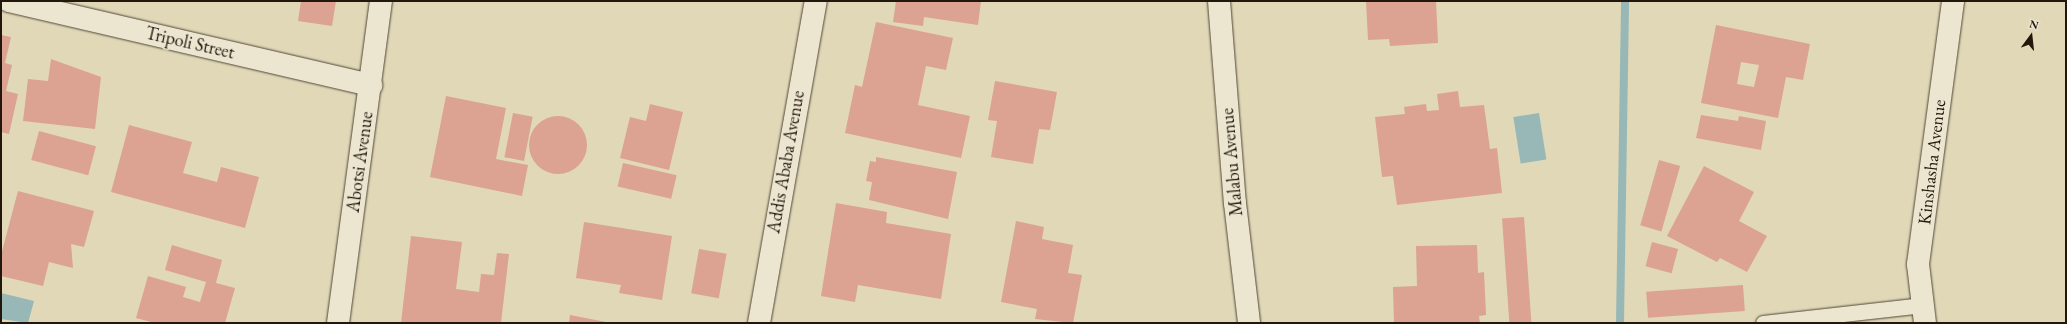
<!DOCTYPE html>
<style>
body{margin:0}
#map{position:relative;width:2067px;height:324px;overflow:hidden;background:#e1d8b8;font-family:"EB Garamond",serif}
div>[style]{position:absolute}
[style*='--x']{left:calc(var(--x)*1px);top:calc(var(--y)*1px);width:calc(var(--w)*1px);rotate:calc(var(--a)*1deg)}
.water>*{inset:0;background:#97b8b7;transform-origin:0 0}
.stream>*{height:8px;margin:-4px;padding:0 4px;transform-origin:4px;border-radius:4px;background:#97b8b7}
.building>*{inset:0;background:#dca292;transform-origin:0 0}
.round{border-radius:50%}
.roads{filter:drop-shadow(0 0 1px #524737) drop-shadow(0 0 1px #524737)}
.service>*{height:15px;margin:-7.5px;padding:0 7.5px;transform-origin:7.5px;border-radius:7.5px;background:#ece6d1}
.minor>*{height:22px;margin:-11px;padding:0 11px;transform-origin:11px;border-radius:11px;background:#ece6d1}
span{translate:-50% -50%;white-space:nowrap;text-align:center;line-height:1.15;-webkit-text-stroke:3px #ece6d1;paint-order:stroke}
.street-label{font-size:18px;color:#23170c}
.frame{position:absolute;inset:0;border:2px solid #23170c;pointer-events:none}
.north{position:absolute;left:2011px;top:16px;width:40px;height:40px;-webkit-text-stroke:3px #ece6d1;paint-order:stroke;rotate:15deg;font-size:11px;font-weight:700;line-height:16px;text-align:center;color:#23170c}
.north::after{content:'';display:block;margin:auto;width:14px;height:18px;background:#23170c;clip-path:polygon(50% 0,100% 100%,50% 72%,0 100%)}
</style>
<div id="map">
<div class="water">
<div style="left:1539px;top:113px;width:47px;height:26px;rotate:81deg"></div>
<div style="clip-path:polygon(1px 293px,34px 301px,28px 323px,1px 319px)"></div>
</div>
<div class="stream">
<div style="--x:1620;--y:323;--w:322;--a:-89.1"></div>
</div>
<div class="building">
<div style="clip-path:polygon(301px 1px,336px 1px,332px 26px,298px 21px)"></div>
<div style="clip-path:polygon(896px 1px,981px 1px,978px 25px,924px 17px,923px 26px,893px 22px)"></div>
<div style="clip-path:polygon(1366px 1px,1436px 1px,1438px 43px,1390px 46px,1389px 39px,1368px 40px)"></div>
<div style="clip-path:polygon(876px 22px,953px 38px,946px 70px,926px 66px,918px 105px,970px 116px,961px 158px,845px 133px,855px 85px,862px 87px)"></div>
<div style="clip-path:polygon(evenodd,1716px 25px,1810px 44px,1803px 80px,1786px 77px,1778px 118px,1701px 103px,1716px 25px,1741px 62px,1759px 65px,1754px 87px,1737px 84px,1741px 62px)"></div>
<div style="clip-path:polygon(1px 35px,11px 37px,5px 63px,12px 65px,6px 91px,18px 94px,9px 134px,1px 132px)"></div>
<div style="clip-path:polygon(51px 59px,101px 77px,95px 129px,23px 121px,28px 79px,48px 81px)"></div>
<div style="clip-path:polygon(995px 81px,1057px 92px,1050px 130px,1039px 129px,1033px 164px,991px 157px,997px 121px,988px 120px)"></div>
<div style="clip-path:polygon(1458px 91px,1460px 107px,1484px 105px,1490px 149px,1497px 148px,1502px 193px,1397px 205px,1393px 176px,1382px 177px,1375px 117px,1405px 114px,1404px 107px,1426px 104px,1427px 111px,1439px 110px,1437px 94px)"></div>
<div style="clip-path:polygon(446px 96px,506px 108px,496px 159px,528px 165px,522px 196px,430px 177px)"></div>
<div style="clip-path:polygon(650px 104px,683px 112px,669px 170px,620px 158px,630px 117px,646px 121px)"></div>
<div style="left:513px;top:113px;width:20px;height:45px;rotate:11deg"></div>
<div style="clip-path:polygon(1701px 115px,1738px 121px,1739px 116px,1766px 121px,1761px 150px,1696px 138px)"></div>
<div class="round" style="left:529px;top:116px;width:58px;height:58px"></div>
<div style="clip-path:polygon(129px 125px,192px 142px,183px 173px,217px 182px,221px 167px,259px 177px,245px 228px,111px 192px)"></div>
<div style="left:39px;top:131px;width:59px;height:30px;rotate:15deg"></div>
<div style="clip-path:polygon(876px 157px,957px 172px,948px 219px,869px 200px,872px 182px,866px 181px,870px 161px,876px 162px)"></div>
<div style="left:1659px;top:160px;width:22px;height:68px;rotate:16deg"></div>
<div style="left:623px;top:163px;width:55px;height:24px;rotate:13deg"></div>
<div style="clip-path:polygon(1704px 166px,1754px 192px,1739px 221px,1767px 236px,1747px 272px,1720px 258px,1717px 262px,1667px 236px)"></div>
<div style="clip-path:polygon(18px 191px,94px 211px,84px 247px,71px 244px,73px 268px,49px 262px,43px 286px,1px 276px,1px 255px)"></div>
<div style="clip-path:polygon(836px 203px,887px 212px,886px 223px,951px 234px,941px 299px,858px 285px,855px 302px,821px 296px)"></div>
<div style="left:1524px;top:217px;width:106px;height:22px;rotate:86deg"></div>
<div style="clip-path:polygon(1016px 221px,1044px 227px,1042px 239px,1073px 245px,1068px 273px,1082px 275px,1073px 323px,1035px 319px,1037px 309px,1001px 302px)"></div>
<div style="clip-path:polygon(584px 222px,672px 236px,662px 300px,619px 293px,621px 285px,576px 278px)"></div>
<div style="clip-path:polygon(411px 236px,462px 242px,456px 289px,479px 292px,481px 274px,494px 275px,497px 253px,509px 254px,501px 323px,401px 323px)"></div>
<div style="left:1652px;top:242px;width:27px;height:25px;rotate:15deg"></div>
<div style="clip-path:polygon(172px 245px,222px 260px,216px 283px,235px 288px,225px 323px,155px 323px,136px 318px,148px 276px,186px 287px,183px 297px,200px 302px,206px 282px,165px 270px)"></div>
<div style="clip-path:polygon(1477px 245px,1478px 273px,1484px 272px,1486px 315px,1479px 316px,1480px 323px,1394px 323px,1393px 287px,1417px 286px,1416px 246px)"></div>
<div style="left:699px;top:249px;width:28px;height:45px;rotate:10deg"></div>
<div style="left:1743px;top:285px;width:26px;height:97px;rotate:86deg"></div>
<div style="clip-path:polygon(570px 315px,606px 322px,606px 323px,569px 323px)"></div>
</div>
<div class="roads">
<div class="service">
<div style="--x:1763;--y:323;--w:161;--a:-6.4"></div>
</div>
<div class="minor">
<div style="--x:9;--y:1;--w:372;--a:13.1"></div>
<div style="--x:1219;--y:1;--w:203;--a:85.5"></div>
<div style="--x:1235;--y:203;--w:121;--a:83.3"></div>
<div style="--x:338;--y:323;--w:325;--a:-82.4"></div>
<div style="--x:759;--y:323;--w:327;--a:-80"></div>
<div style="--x:1925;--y:323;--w:59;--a:-96.8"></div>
<div style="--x:1918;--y:264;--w:265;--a:-82.4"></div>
</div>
</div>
<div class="street-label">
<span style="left:190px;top:43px;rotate:13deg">Tripoli Street</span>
<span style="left:360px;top:162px;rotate:-82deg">Abotsi Avenue</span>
<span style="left:786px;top:162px;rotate:-80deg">Addis Ababa Avenue</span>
<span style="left:1232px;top:162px;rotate:-95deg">Malabu Avenue</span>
<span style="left:1932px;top:162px;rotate:-83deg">Kinshasha Avenue</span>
</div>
<div class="frame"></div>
<div class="north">N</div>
</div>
